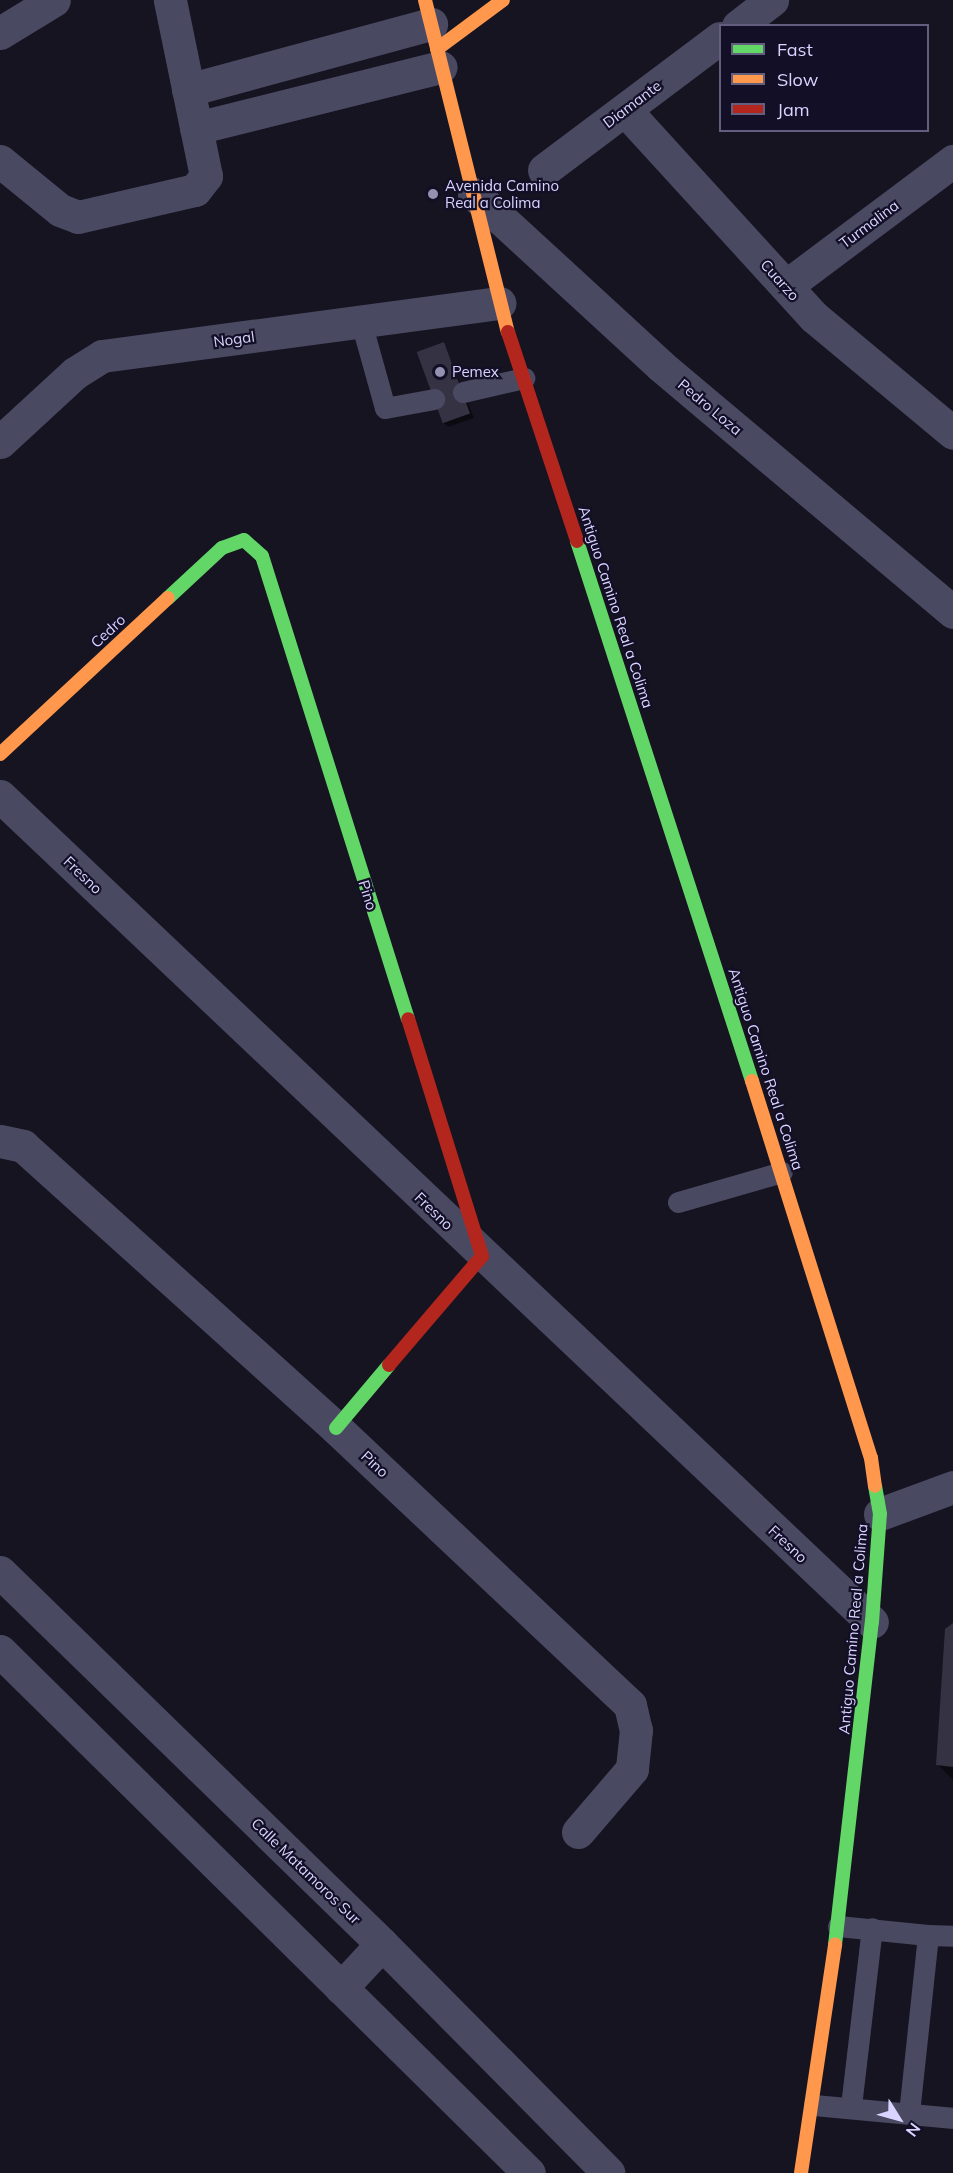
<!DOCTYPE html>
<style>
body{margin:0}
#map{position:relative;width:953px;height:2173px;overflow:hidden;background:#161421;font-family:Mulish,sans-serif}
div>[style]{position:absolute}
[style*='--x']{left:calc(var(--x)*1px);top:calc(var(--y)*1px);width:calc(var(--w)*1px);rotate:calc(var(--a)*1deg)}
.shadow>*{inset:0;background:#0007}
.building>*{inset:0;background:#343243;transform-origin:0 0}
.lane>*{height:21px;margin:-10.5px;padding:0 10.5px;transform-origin:10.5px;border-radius:10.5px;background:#4a4962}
.street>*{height:33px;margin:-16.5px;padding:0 16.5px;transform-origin:16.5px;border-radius:16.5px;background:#4a4962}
.fast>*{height:14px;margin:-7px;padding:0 7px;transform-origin:7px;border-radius:7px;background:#63d668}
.slow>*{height:14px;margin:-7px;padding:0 7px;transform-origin:7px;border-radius:7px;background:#ff974d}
.jam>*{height:14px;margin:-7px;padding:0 7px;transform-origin:7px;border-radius:7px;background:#b3261e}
.dots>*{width:16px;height:16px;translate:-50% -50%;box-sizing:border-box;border:3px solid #130f26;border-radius:50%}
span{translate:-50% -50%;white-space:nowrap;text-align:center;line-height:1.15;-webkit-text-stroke:4.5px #130f26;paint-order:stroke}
.street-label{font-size:15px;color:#d9d4ff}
.poi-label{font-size:15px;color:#d9d4ff}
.left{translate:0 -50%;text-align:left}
.legend{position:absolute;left:719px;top:24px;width:210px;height:108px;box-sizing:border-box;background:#130f26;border:2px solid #625e7d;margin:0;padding:8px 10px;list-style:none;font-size:18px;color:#d9d4ff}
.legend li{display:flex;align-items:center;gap:12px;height:30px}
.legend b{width:30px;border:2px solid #625e7d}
.north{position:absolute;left:869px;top:2089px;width:60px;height:60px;-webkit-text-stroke:4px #130f26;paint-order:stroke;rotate:127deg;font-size:16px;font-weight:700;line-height:24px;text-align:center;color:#d9d4ff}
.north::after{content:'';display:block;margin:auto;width:21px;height:27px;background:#d9d4ff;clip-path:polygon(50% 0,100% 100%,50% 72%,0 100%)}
</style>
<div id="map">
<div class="shadow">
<div style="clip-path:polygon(444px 344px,474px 418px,448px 427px,443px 422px)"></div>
<div style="clip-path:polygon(953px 1625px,953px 1780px,937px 1764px)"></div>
</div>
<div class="building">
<div style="left:444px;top:342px;width:76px;height:29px;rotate:70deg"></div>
<div style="clip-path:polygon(953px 1623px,953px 1767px,936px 1765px,945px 1629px)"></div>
</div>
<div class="lane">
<div style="--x:361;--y:322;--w:89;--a:74.4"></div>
<div style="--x:385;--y:408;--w:50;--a:-10.4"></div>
<div style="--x:463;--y:392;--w:63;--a:-12.9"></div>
<div style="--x:678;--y:1202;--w:108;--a:-16.1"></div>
<div style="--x:838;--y:1926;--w:90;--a:5.7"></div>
<div style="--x:814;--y:2105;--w:140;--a:5.3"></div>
<div style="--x:851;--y:2106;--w:179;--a:-83.3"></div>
<div style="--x:909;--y:2113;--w:179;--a:-83.9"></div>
<div style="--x:928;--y:1935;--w:25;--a:2"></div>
</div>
<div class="street">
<div style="--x:738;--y:26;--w:43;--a:-37.4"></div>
<div style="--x:0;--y:33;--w:63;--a:-31.4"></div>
<div style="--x:188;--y:90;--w:252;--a:-15.2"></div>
<div style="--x:625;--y:110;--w:280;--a:47.6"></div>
<div style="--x:814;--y:317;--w:181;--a:39.8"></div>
<div style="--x:196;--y:128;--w:252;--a:-14"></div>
<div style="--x:0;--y:161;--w:77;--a:39.2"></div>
<div style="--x:60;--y:210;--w:19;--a:21"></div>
<div style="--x:78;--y:217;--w:120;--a:-13"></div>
<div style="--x:195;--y:190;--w:18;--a:-52"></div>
<div style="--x:206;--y:176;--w:180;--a:-101.6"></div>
<div style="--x:544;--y:170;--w:220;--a:-36.9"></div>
<div style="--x:474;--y:194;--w:254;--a:42.6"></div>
<div style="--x:661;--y:366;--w:382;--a:40.1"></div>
<div style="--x:786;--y:286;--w:209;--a:-36.8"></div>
<div style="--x:0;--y:442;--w:102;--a:-42.6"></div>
<div style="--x:75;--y:373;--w:32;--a:-32"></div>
<div style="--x:102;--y:356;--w:401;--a:-7.6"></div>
<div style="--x:0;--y:796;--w:1201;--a:43.45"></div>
<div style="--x:0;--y:1141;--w:24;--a:12"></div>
<div style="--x:23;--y:1146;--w:421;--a:42"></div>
<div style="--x:336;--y:1428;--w:404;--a:43.3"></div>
<div style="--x:630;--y:1705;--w:26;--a:77"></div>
<div style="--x:636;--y:1730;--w:39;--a:96"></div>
<div style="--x:632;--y:1769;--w:83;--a:130.6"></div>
<div style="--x:880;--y:1514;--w:78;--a:-20.3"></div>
<div style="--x:0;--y:1572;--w:533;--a:44.24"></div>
<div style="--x:382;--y:1944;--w:322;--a:45.3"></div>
<div style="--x:0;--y:1651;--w:743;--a:44.62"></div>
<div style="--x:341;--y:1988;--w:60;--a:-47"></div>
</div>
<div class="fast">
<div style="--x:577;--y:541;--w:568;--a:72.04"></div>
<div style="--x:168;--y:598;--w:74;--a:-42.8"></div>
<div style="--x:222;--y:548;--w:23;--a:-20"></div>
<div style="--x:244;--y:540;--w:24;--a:42"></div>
<div style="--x:262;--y:556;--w:485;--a:72.5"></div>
<div style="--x:336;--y:1428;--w:82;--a:-49.9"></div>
<div style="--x:835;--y:1945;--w:325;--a:-83.5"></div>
<div style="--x:872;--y:1622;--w:108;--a:-85.8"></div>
<div style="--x:880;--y:1514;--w:28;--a:-100"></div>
</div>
<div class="slow">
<div style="--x:425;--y:0;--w:342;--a:76"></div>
<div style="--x:437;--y:49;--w:82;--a:-36.6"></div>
<div style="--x:0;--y:754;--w:229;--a:-42.9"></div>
<div style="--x:752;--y:1081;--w:395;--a:72.5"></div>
<div style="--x:871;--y:1458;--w:28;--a:82"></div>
<div style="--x:801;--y:2173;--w:231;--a:-81.5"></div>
</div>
<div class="jam">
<div style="--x:508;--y:332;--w:220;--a:71.7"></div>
<div style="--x:389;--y:1365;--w:143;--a:-49.5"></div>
<div style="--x:482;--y:1256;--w:248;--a:-107.3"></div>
</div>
<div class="dots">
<div style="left:433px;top:194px;background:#9591b1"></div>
<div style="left:440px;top:372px;background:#9591b1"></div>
</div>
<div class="street-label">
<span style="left:632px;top:104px;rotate:-37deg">Diamante</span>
<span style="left:869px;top:224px;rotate:-37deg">Turmalina</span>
<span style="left:780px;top:280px;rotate:48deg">Cuarzo</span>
<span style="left:234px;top:339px;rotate:-8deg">Nogal</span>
<span style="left:710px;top:407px;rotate:40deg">Pedro Loza</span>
<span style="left:616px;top:607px;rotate:72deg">Antiguo Camino Real a Colima</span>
<span style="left:108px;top:631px;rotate:-43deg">Cedro</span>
<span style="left:83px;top:875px;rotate:44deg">Fresno</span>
<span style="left:368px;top:895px;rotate:73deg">Pino</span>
<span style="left:766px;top:1069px;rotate:72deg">Antiguo Camino Real a Colima</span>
<span style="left:434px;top:1211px;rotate:44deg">Fresno</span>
<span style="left:375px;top:1464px;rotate:43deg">Pino</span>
<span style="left:788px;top:1544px;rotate:43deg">Fresno</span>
<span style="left:853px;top:1629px;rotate:-85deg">Antiguo Camino Real a Colima</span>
<span style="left:306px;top:1871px;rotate:44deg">Calle Matamoros Sur</span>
</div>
<div class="poi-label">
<span class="left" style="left:445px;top:194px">Avenida Camino<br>Real a Colima</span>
<span class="left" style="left:452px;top:372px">Pemex</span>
</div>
<ul class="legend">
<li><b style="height:8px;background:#63d668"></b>Fast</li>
<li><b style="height:8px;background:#ff974d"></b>Slow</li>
<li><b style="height:8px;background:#b3261e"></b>Jam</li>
</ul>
<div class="north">N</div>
</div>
